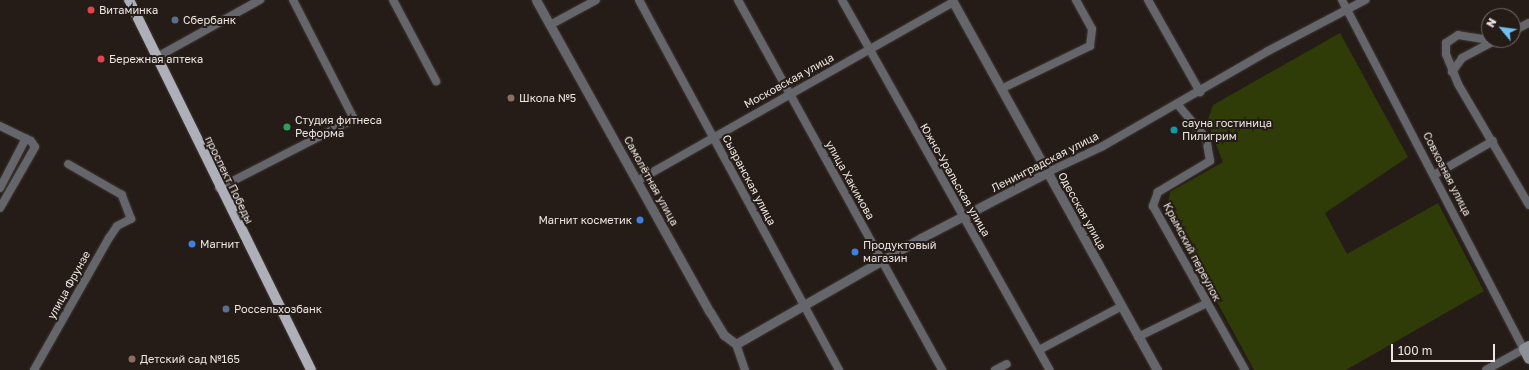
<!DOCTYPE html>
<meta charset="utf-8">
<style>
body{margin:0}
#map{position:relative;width:1529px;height:370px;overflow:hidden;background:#251c17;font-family:"Golos Text",sans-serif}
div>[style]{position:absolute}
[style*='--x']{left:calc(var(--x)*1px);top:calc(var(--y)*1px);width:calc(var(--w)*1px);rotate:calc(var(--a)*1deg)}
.green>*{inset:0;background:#2f3c07}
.roads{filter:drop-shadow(0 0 1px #413833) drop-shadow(0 0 1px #413833)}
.minor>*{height:8px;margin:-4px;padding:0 4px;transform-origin:4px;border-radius:4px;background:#65666b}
.tertiary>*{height:9px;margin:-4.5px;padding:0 4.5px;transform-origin:4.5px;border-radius:4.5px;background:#65666b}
.secondary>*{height:10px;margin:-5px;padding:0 5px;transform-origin:5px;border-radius:5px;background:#8e8f97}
.primary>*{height:10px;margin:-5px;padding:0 5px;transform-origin:5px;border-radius:5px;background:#adafb9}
.dots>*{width:11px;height:11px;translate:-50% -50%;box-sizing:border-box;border:2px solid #251c17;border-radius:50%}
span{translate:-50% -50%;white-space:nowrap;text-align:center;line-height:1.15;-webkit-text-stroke:4px #251c17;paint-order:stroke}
.poi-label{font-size:11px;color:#ece5e1}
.left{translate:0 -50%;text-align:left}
.right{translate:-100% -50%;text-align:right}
.street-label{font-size:11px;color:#ece5e1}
.north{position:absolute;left:1481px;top:8px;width:40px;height:40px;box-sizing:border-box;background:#251c17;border:1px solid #756c68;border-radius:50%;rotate:299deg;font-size:11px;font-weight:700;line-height:16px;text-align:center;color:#ece5e1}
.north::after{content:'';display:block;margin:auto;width:14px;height:18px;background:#6dc2f3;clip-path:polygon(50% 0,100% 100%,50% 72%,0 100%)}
.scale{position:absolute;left:1391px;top:344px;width:104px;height:18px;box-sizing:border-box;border:2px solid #ece5e1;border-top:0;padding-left:5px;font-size:12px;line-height:14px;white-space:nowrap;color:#ece5e1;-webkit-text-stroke:3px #251c17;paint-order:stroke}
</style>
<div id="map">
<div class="green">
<div style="clip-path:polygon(1340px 33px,1408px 157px,1325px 213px,1347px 254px,1438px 203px,1484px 291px,1346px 370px,1254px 370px,1167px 210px,1170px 192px,1223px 162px,1207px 122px,1213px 105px)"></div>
</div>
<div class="roads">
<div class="minor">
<div style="--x:393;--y:0;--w:92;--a:62"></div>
<div style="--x:639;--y:0;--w:421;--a:61.6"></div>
<div style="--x:738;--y:0;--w:423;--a:61.1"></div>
<div style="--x:842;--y:0;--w:424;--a:60.7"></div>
<div style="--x:1148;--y:0;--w:106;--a:60.5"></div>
<div style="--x:1342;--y:0;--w:394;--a:62.5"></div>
<div style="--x:1524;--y:349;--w:43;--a:151.1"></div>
<div style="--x:550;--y:25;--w:52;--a:-28.5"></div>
<div style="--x:1513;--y:31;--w:18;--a:-27"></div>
<div style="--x:1489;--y:40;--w:31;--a:-171"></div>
<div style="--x:1458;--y:35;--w:14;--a:146"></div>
<div style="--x:1446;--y:43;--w:11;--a:90"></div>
<div style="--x:1446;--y:54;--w:32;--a:68"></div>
<div style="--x:1458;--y:84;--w:140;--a:59.6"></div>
<div style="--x:157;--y:57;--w:118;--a:-29"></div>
<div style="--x:1452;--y:72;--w:17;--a:-54"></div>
<div style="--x:1462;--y:58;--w:36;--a:-28"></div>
<div style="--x:1001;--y:89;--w:99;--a:-25.8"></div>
<div style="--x:1090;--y:46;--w:17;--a:-83"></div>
<div style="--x:1092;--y:29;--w:33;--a:-119"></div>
<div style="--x:1178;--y:105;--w:43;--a:49.7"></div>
<div style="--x:1206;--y:138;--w:23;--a:80"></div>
<div style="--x:1210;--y:161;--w:61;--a:149.2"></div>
<div style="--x:1158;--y:192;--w:15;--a:110"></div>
<div style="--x:1153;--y:206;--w:188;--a:60.7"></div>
<div style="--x:0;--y:126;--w:34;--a:26"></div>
<div style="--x:31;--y:141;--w:7;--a:56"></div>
<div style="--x:35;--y:147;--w:70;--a:119.8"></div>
<div style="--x:1046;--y:173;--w:63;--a:-25.3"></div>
<div style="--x:1103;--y:146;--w:190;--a:-29.9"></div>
<div style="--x:1268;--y:51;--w:110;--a:-27.7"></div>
<div style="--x:1434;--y:175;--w:68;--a:-30"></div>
<div style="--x:637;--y:181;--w:363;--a:-29.5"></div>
<div style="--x:0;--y:188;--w:56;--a:-62.5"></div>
<div style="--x:219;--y:188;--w:152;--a:-27.1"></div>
<div style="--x:354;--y:119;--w:134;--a:-117.1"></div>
<div style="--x:1138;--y:337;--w:77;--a:-26.2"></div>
<div style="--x:736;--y:344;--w:28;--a:71"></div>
<div style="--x:1039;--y:350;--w:94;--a:-27.9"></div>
<div style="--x:34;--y:370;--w:152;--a:-60.4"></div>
<div style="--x:109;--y:238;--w:14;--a:-56"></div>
<div style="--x:117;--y:226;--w:16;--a:-27"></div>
<div style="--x:131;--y:219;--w:26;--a:-111"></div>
<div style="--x:122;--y:195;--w:62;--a:-150.1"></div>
<div style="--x:995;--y:370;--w:13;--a:-27"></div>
</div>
<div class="tertiary">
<div style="--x:536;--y:0;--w:357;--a:60.9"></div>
<div style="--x:710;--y:312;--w:27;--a:59"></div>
<div style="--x:724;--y:335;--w:15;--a:37"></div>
<div style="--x:736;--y:344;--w:213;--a:-29.8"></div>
<div style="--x:921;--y:238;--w:141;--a:-27.5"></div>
<div style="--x:952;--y:0;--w:423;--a:61"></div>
</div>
<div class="secondary">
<div style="--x:1529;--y:346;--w:6;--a:149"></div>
<div style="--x:1524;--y:349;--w:11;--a:63"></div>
</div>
<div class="primary">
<div style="--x:129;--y:0;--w:412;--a:63.8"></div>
</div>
</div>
<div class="dots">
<div style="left:91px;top:10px;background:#e0444e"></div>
<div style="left:175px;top:20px;background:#5c6f8a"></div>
<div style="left:101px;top:59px;background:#e0444e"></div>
<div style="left:511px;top:98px;background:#8d6e63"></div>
<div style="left:287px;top:127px;background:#2e9e5b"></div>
<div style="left:1174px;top:130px;background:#0f9aa8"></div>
<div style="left:640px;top:220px;background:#3f7fe0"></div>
<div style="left:192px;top:244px;background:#3f7fe0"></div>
<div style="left:855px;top:252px;background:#3f7fe0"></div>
<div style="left:226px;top:309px;background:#5c6f8a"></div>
<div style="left:132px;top:359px;background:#8d6e63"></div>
</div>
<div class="poi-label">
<span class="left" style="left:99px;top:10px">Витаминка</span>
<span class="left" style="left:183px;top:20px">Сбербанк</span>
<span class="left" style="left:109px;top:59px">Бережная аптека</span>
<span class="left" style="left:519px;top:98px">Школа №5</span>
<span class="left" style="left:295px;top:127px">Студия фитнеса<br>Реформа</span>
<span class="left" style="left:1182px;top:130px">сауна гостиница<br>Пилигрим</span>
<span class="right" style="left:632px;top:220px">Магнит косметик</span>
<span class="left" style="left:200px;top:244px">Магнит</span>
<span class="left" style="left:863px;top:252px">Продуктовый<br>магазин</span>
<span class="left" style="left:234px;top:309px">Россельхозбанк</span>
<span class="left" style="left:140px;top:359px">Детский сад №165</span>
</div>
<div class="street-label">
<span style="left:789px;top:81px;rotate:-29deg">Московская улица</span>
<span style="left:1045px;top:162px;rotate:-27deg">Ленинградская улица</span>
<span style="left:1447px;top:174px;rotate:63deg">Совхозная улица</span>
<span style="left:229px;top:180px;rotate:64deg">проспект Победы</span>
<span style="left:749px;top:180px;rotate:62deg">Сызранская улица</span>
<span style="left:850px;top:180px;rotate:61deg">улица Хакимова</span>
<span style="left:955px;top:180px;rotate:60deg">Южно-Уральская улица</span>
<span style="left:651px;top:181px;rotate:61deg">Самолётная улица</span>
<span style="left:1082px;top:211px;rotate:61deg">Одесская улица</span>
<span style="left:1192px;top:252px;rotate:62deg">Крымский переулок</span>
<span style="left:69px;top:285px;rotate:-61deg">улица Фрунзе</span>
</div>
<div class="north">N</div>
<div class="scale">100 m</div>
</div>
